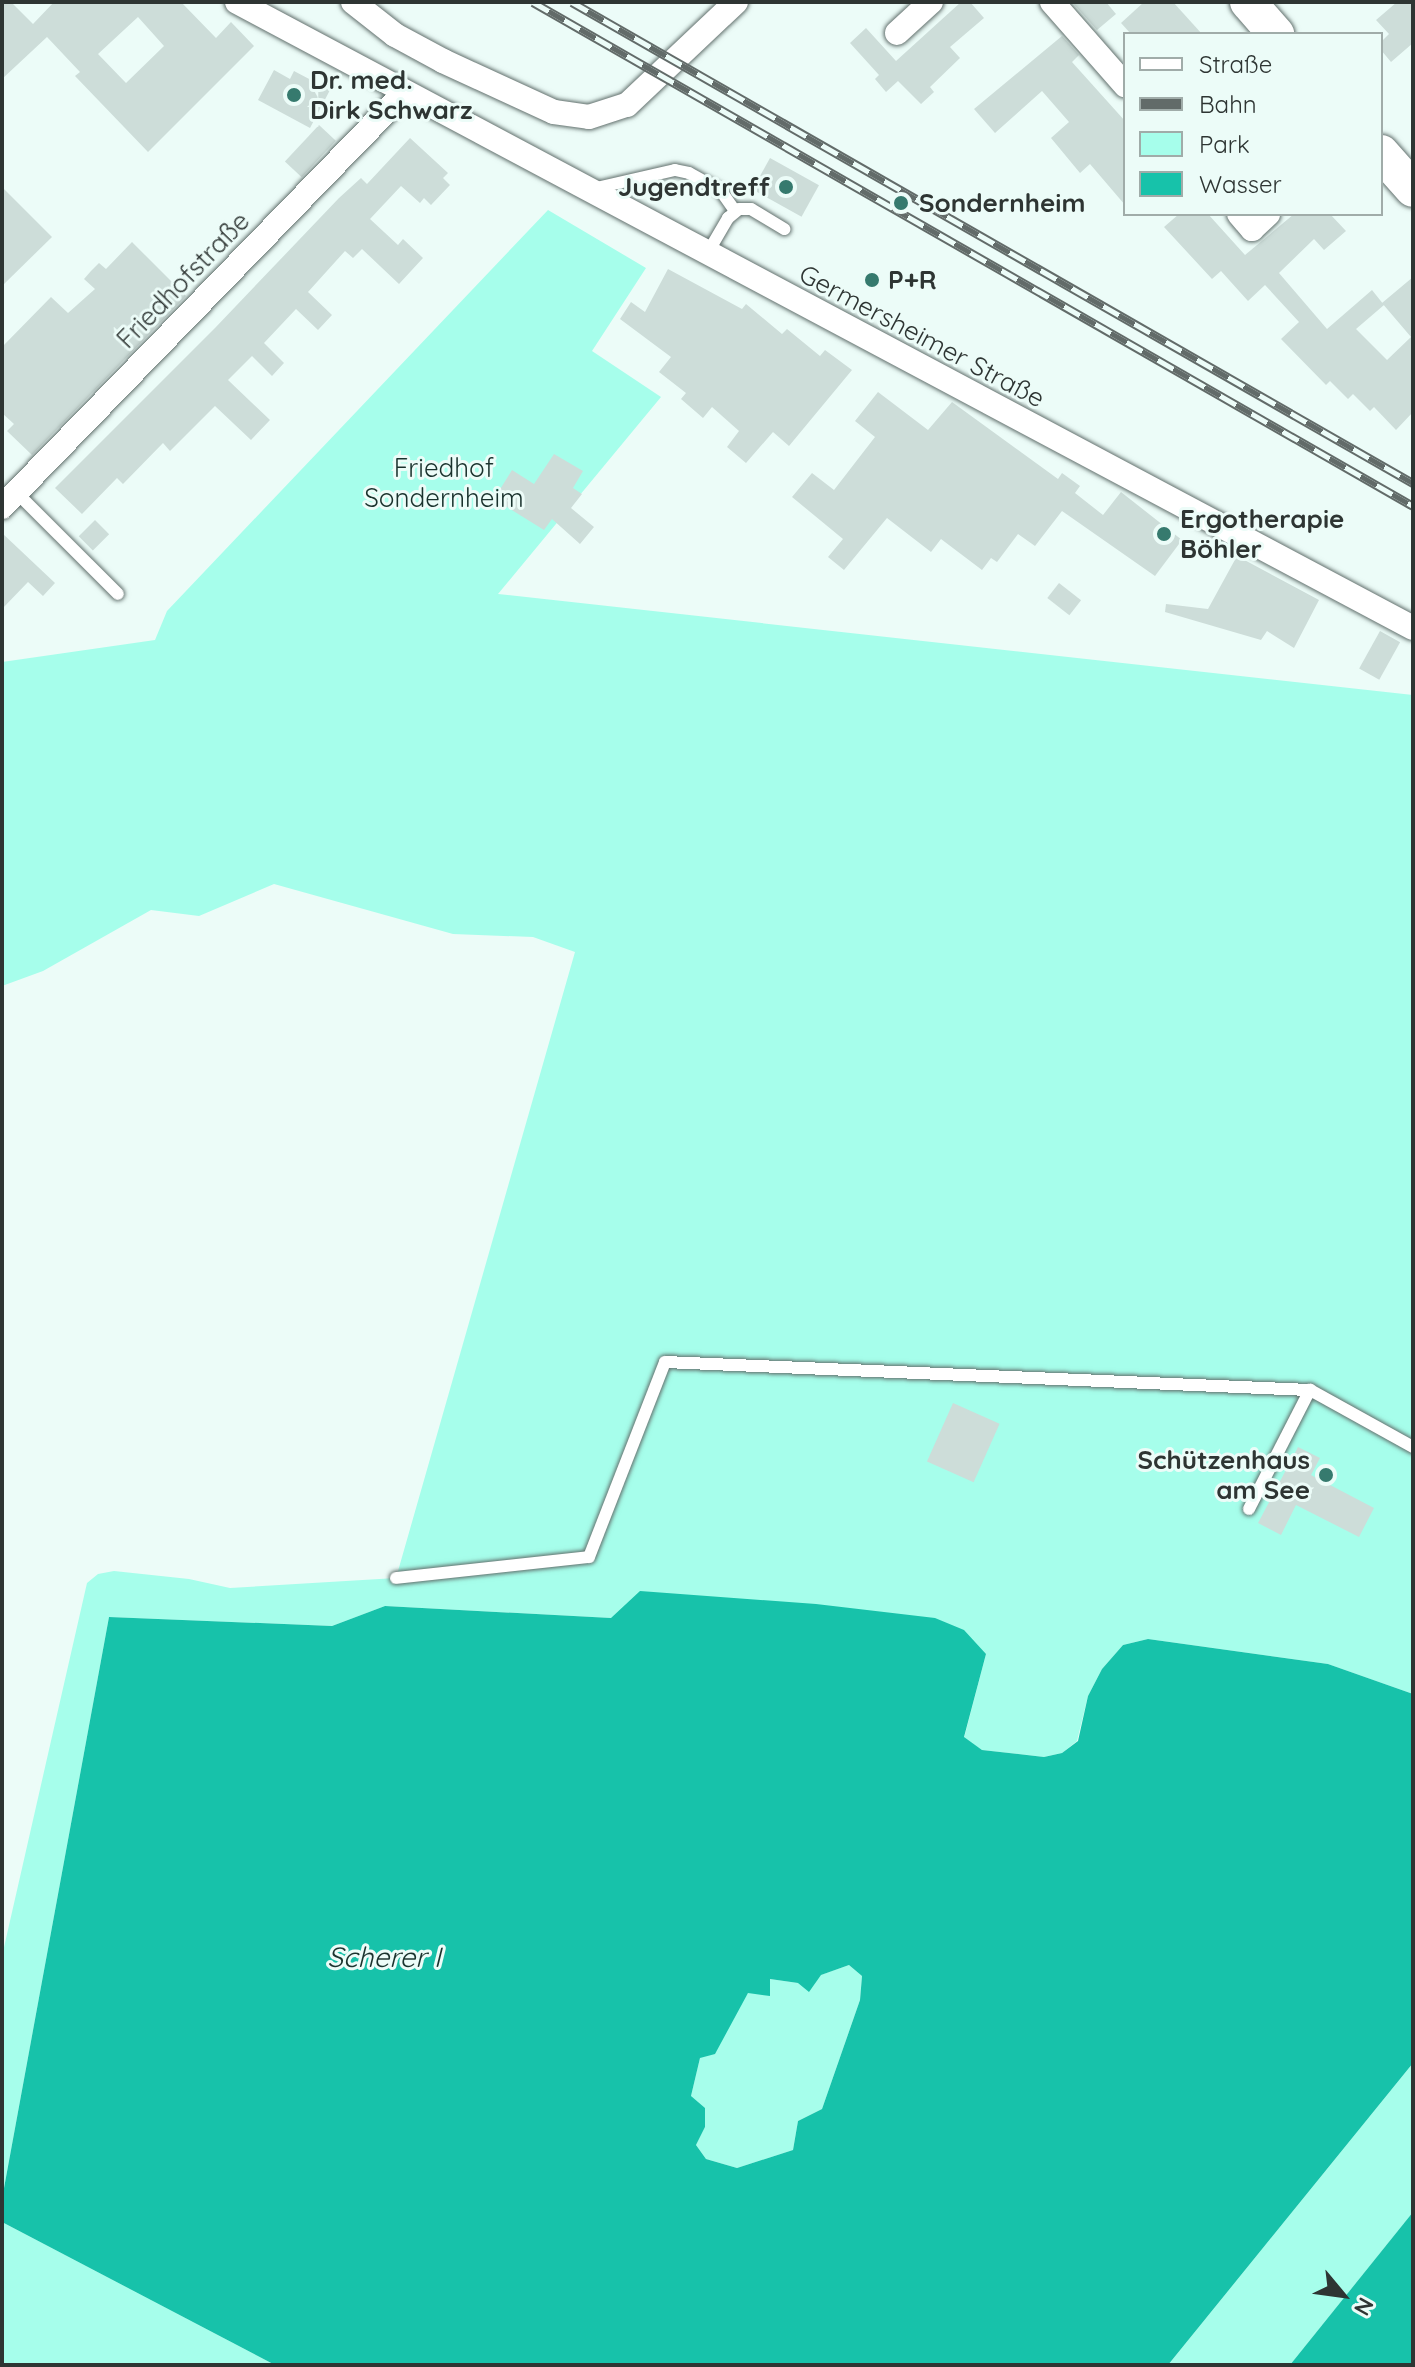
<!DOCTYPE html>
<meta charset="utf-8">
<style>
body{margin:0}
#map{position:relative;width:1415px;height:2367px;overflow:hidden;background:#ecfcf8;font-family:Quicksand,sans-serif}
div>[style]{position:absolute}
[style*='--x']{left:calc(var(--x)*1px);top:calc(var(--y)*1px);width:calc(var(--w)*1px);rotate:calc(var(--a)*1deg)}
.green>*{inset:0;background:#a6feeb}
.water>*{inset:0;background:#17c2aa}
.building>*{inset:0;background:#cdddd9;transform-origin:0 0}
.roads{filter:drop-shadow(0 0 2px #62706d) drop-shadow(0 0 2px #62706d)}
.service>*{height:12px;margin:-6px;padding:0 6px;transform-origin:6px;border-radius:6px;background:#fff}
.minor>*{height:24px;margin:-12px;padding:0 12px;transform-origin:12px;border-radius:12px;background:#fff}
.secondary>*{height:36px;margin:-18px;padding:0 18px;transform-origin:18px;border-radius:18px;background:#fff}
.rail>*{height:9px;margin-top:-4.5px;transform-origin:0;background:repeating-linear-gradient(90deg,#ecfcf8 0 18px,#626b69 0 36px);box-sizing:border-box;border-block:2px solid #626b69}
.dots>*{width:22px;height:22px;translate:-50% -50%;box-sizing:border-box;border:4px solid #ecfcf8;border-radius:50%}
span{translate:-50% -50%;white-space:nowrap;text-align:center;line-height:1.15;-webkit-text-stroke:6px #ecfcf8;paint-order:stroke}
.poi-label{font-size:26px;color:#2e3533;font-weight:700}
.left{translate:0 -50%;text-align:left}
.right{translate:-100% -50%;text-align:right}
.street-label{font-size:26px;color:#2e3533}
.park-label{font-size:26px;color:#19322d}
.water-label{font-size:28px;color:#1a332e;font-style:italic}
.frame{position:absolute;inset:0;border:4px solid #2e3533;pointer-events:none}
.legend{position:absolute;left:1123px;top:32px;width:260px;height:184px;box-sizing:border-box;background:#ecfcf8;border:2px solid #a0aca9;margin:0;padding:10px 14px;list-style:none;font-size:24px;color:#2e3533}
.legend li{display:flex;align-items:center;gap:16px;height:40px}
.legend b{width:40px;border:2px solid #a0aca9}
.north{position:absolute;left:1303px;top:2255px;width:80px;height:80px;-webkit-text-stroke:6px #ecfcf8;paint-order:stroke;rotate:119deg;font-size:22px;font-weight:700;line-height:32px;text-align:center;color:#2e3533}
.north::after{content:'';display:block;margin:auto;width:28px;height:36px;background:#2e3533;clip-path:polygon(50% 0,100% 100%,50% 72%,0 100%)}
</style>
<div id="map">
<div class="green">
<div style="clip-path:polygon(548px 210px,646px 268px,592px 351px,661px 397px,498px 594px,1413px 695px,1413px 1694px,1328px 1664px,1148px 1639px,1123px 1645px,1102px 1669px,1088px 1696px,1077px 1741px,1062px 1753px,1044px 1757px,982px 1750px,964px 1738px,986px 1654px,611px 1618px,385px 1606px,332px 1626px,109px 1617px,2px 2199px,2px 1956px,87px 1583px,98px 1574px,114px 1571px,189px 1579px,230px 1588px,396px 1578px,575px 952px,533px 937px,453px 934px,274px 884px,199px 916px,151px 910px,43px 971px,2px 986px,2px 662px,155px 640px,167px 611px)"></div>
<div style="clip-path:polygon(849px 1965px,862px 1976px,860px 2000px,822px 2109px,798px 2121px,793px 2150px,737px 2168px,706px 2159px,696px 2145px,705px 2127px,691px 2096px,700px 2058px,748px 1993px,770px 1979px,798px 1983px)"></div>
<div style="clip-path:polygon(1413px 2063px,1413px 2212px,1290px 2365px,1168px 2365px)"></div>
<div style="clip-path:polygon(2px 2222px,256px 2355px,275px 2365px,2px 2365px)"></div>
</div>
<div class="water">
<div style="clip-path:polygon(evenodd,640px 1591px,816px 1604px,935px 1618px,964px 1630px,986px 1654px,964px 1737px,982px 1750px,1044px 1757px,1062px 1753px,1078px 1741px,1088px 1696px,1102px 1669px,1123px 1645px,1148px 1639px,1328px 1664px,1413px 1694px,1413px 2063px,1168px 2365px,275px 2365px,2px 2222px,2px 2199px,109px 1617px,332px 1626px,385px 1606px,611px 1618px,640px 1591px,849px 1965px,862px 1976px,860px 2000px,822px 2109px,798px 2121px,793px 2150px,737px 2168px,706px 2159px,696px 2145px,705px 2127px,705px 2108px,691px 2096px,700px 2058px,715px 2054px,748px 1993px,770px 1996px,770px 1979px,798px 1983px,809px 1992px,821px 1975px,849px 1965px)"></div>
<div style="clip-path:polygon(1413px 2212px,1413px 2365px,1290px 2365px)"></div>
</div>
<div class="building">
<div style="clip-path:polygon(evenodd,2px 2px,11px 2px,33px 24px,54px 2px,181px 2px,216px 38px,231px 22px,254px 46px,148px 152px,75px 76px,80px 72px,47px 37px,2px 79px,2px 2px,138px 17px,164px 46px,126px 83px,98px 54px,138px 17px)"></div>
<div style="clip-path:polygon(961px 2px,970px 2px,984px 18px,950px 47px,960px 58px,930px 87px,934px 92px,921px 104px,898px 81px,886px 92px,875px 79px,879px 75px,850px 43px,866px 28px,896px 61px)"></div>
<div style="clip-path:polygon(1072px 2px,1106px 2px,1116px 14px,1097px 30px)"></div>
<div style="clip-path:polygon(1144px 2px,1173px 2px,1202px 34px,1131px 34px,1121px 23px)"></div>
<div style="clip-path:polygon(1397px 2px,1413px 2px,1413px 43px,1391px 62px,1381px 50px,1381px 42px,1389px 34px,1376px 20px)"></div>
<div style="clip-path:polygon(1062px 36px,1079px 55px,1072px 62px,1125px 121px,1125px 205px,1090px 164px,1080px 173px,1051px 138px,1069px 122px,1042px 91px,995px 133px,974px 109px)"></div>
<div style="clip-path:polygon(274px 70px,290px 79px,294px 71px,330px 90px,310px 128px,258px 100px)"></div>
<div style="left:319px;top:125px;width:23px;height:50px;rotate:43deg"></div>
<div style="clip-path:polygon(410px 138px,448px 173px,443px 178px,450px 185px,431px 205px,424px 198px,420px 203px,401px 186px,370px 219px,398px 245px,403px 239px,423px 258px,399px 284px,362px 249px,353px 258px,345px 251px,308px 292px,332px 315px,318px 330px,296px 309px,264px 343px,284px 363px,272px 376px,252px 356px,228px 380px,270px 420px,251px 440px,215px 406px,170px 451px,163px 443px,123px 484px,117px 478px,82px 514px,55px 488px,215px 328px,339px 198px,361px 178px,367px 184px)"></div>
<div style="left:770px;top:158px;width:56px;height:36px;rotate:29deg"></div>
<div style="clip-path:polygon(2px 187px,52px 237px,2px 286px)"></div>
<div style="clip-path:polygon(1179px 214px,1208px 214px,1245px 255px,1294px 214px,1330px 214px,1346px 231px,1324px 250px,1314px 239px,1279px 273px,1327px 329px,1372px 290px,1384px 305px,1356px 329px,1387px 360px,1411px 337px,1382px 303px,1413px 277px,1413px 412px,1396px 430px,1374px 407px,1370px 411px,1353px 394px,1348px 399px,1330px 381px,1326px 385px,1281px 339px,1299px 322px,1265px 285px,1248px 301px,1221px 271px,1212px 279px,1164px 227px)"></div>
<div style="clip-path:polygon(132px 242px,186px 296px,32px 455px,7px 431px,14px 424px,2px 413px,2px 347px,51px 297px,68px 313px,95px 289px,84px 279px,91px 271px,99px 263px,106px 269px)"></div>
<div style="clip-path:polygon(668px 269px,742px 309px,746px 304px,782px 334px,787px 329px,820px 356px,825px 350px,852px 370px,789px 446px,773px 432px,746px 463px,727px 447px,739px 431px,712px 407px,703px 418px,681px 399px,686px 393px,659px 372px,671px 357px,620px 319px,631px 302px,645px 312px)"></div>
<div style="clip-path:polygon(878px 392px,928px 430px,952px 402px,1058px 479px,1062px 473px,1080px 486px,1075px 493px,1103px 515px,1121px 492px,1182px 540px,1155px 576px,1062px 511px,1035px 546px,1018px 534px,997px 562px,991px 558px,982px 570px,941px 539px,931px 552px,887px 518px,844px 570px,828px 557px,843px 539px,792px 497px,812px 473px,834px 490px,875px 437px,855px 421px)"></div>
<div style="clip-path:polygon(554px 454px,583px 471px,573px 488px,582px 494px,571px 508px,594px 527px,580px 544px,552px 519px,544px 530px,494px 499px,512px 470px,534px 484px)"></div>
<div style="left:95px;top:520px;width:20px;height:23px;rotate:45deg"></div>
<div style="clip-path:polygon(2px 533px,55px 583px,43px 596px,28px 582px,2px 609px)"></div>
<div style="clip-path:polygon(1237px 556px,1319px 600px,1294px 648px,1267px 631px,1261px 640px,1165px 612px,1166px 604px,1208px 609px)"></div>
<div style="left:1059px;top:583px;width:28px;height:19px;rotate:38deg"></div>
<div style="left:1380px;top:631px;width:23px;height:43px;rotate:29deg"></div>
<div style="left:953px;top:1403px;width:51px;height:64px;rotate:24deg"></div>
<div style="clip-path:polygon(1298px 1447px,1320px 1458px,1311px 1475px,1374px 1508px,1359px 1537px,1296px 1505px,1281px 1535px,1258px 1523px)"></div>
</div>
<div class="roads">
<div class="service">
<div style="--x:592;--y:189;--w:85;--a:-12.9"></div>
<div style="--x:675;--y:170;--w:14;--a:12"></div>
<div style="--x:689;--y:173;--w:37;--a:29"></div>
<div style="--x:721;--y:191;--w:24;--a:55"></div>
<div style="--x:707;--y:254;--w:42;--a:-59.7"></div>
<div style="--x:728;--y:218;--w:14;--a:-39"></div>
<div style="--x:739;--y:209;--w:12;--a:0"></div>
<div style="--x:751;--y:209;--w:39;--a:31"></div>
<div style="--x:16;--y:492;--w:144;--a:45"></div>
<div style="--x:1249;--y:1509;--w:134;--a:-62.9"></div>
<div style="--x:396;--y:1578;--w:194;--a:-6.2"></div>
<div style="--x:589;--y:1557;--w:209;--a:-68.7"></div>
<div style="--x:665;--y:1362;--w:646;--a:2.49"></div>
<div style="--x:1310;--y:1390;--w:118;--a:29"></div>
</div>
<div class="minor">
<div style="--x:237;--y:2;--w:1332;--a:28.03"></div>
<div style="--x:353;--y:2;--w:53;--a:38.2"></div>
<div style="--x:395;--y:35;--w:55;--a:28.4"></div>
<div style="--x:443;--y:61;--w:122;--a:24.7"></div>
<div style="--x:554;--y:112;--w:35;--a:8"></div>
<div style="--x:589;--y:117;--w:40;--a:-18"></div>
<div style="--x:627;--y:105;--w:150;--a:-43.4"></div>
<div style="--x:1052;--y:2;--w:111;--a:48.7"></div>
<div style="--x:897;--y:33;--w:46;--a:-42.4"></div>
<div style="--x:1239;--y:214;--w:20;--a:49"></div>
<div style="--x:1252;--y:229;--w:22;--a:-43"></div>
<div style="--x:2;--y:507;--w:577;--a:-45.84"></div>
</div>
<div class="secondary">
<div style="--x:1248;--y:2;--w:43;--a:48.8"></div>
<div style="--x:1381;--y:153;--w:48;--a:48.4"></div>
</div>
</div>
<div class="rail">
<div style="--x:533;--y:2;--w:1014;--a:29.8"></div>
<div style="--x:572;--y:2;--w:969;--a:29.77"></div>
</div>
<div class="dots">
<div style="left:294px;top:95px;background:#367a6e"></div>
<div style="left:786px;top:187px;background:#367a6e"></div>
<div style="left:901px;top:203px;background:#367a6e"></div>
<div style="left:872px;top:280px;background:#367a6e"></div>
<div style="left:1164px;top:534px;background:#367a6e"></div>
<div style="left:1326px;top:1475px;background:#367a6e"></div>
</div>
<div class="poi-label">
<span class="left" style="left:310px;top:95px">Dr. med.<br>Dirk Schwarz</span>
<span class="right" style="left:770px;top:187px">Jugendtreff</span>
<span class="left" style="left:919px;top:203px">Sondernheim</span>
<span class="left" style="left:888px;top:280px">P+R</span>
<span class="left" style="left:1180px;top:534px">Ergotherapie<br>Böhler</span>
<span class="right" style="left:1310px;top:1475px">Schützenhaus<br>am See</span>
</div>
<div class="street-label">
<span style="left:183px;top:280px;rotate:-46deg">Friedhofstraße</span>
<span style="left:922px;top:336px;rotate:28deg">Germersheimer Straße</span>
</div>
<div class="park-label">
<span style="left:444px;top:483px">Friedhof<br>Sondernheim</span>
</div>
<div class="water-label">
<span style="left:384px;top:1957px">Scherer I</span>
</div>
<div class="frame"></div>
<ul class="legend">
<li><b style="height:10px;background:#fff"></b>Straße</li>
<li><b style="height:10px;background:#626b69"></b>Bahn</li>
<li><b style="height:22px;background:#a6feeb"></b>Park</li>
<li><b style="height:22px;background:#17c2aa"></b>Wasser</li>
</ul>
<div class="north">N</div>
</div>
